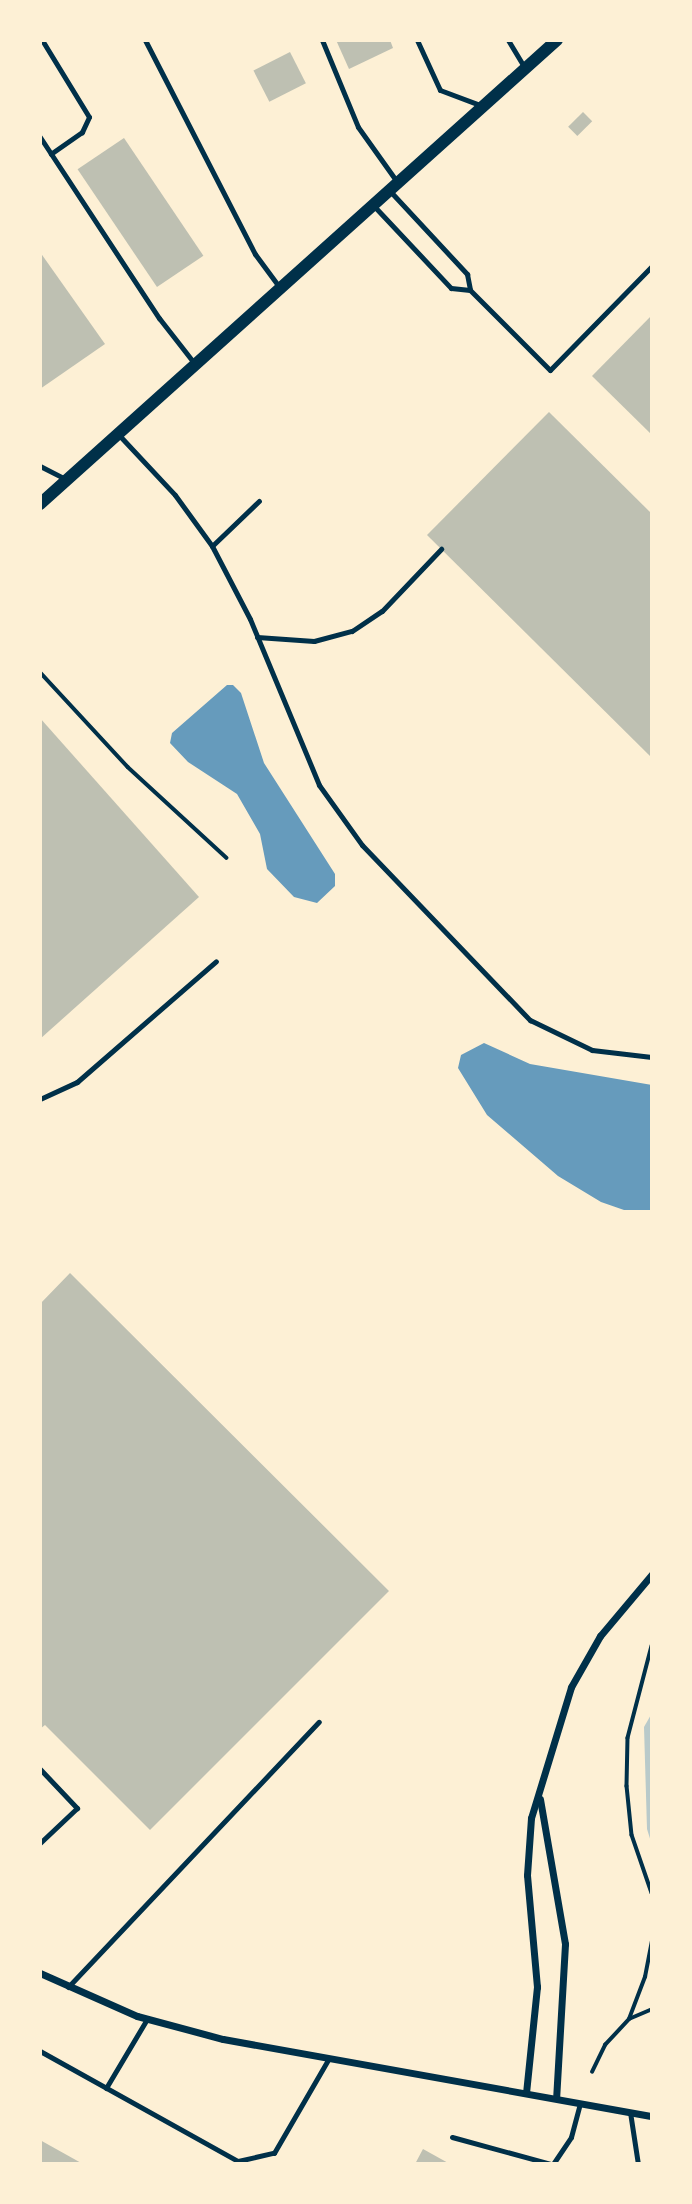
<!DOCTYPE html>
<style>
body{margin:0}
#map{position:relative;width:692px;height:2204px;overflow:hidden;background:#fdf0d5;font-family:Roboto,sans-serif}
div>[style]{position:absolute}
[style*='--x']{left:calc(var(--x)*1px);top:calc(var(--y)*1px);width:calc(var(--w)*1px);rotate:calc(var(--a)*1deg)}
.green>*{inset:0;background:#b9caca}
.water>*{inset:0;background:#669bbc}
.building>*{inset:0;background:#bec0b2;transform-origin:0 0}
.path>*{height:3.5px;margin:-1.75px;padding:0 1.75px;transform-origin:1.75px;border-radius:1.75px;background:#003049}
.service>*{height:5px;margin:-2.5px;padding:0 2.5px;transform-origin:2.5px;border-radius:2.5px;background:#003049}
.minor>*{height:7px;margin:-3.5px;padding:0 3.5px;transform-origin:3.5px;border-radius:3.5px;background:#003049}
.tertiary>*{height:12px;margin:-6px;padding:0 6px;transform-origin:6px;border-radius:6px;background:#003049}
span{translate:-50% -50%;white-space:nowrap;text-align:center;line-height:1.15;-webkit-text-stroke:7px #fdf0d5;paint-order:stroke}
.frame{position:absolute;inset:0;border:42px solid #fdf0d5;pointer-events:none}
</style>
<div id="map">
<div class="green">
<div style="clip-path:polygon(652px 1713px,652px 1845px,647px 1829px,644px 1727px)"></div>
</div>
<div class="water">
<div style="clip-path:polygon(227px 685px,233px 685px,241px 693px,264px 763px,335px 874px,335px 886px,317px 903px,294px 897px,267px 869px,260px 834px,237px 794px,188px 762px,170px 743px,172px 733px)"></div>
<div style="clip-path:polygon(484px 1043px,530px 1064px,652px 1085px,652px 1210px,624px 1210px,601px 1202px,558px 1176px,487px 1115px,458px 1068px,461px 1055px)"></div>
</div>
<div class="building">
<div style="clip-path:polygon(336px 40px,390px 40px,393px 48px,349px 69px)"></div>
<div style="left:290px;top:52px;width:35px;height:41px;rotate:63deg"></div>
<div style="left:583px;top:112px;width:13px;height:21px;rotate:45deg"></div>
<div style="left:124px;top:138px;width:142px;height:56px;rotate:56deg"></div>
<div style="clip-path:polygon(40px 252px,105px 344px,40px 389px)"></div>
<div style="clip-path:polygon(652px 315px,652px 435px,592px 376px)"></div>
<div style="clip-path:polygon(549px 412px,652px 514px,652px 758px,427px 535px)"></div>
<div style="clip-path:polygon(40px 718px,199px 897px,40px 1039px)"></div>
<div style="clip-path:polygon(70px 1273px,389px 1591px,150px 1830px,45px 1725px,40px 1729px,40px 1304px)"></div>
<div style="clip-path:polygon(40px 2140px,83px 2164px,40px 2164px)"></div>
<div style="clip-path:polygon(423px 2149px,450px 2164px,415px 2164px)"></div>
</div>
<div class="path">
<div style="--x:40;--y:672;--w:129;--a:47.2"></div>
<div style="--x:128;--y:767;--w:134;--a:42.6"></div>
<div style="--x:652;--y:1646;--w:95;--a:104.6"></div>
<div style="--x:628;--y:1738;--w:48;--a:91.2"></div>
<div style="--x:627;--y:1786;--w:49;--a:84.2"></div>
<div style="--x:632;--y:1835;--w:61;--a:71"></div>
<div style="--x:629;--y:2019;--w:25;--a:-23"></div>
<div style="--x:592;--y:2072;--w:30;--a:-64"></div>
<div style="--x:605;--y:2045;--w:35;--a:-47"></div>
<div style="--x:629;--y:2019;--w:45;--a:-69.1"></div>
<div style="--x:645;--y:1977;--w:38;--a:-79"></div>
</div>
<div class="service">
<div style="--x:42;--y:40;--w:90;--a:58.6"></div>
<div style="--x:89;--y:117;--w:17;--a:115"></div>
<div style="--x:82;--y:132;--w:38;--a:145"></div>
<div style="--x:145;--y:40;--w:241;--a:62.8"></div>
<div style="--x:255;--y:254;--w:42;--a:53.7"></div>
<div style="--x:322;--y:40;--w:94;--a:67.5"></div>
<div style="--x:358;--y:127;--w:69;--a:54.5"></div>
<div style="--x:417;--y:40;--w:55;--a:65.3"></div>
<div style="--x:440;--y:90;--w:43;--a:20.6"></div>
<div style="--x:508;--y:40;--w:33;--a:59"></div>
<div style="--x:40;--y:137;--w:217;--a:56.7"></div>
<div style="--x:159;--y:318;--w:58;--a:52"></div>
<div style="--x:389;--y:190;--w:115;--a:47.1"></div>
<div style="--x:467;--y:274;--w:16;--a:79"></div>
<div style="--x:470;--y:290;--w:113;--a:45"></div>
<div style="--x:550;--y:370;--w:146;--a:-45.6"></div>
<div style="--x:373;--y:205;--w:114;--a:46.8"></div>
<div style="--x:451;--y:288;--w:19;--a:6"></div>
<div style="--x:118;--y:434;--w:83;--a:46.9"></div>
<div style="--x:175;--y:495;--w:63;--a:54"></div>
<div style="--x:212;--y:546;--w:82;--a:62.5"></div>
<div style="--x:250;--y:619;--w:180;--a:67.4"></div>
<div style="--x:319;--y:785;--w:74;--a:54.4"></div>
<div style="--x:362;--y:845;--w:243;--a:46.2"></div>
<div style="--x:530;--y:1020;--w:69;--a:25.8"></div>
<div style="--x:592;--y:1050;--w:60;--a:6.7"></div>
<div style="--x:40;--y:466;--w:30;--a:27"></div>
<div style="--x:212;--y:546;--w:65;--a:-43.8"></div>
<div style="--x:257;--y:637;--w:57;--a:4"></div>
<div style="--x:314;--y:641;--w:39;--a:-15"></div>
<div style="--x:352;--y:631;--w:36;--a:-34"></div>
<div style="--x:382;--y:611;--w:86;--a:-46.4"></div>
<div style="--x:40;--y:1099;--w:41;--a:-24.7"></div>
<div style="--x:77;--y:1082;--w:184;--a:-41"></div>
<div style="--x:40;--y:1769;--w:54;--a:46.5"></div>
<div style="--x:77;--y:1808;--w:51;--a:136.6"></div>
<div style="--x:68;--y:1987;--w:365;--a:-46.6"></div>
<div style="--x:40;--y:2051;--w:227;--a:29.1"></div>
<div style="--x:238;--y:2161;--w:37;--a:-13"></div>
<div style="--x:274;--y:2153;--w:108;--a:-59.9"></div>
<div style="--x:106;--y:2088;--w:80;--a:-59.3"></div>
<div style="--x:630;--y:2112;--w:53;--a:81.3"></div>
<div style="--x:452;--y:2137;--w:103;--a:15.3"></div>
<div style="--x:553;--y:2164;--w:32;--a:-56"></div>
<div style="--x:571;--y:2137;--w:35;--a:-75"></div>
</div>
<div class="minor">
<div style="--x:540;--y:1799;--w:147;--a:80.2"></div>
<div style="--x:565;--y:1944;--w:154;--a:93.3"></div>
<div style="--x:40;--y:1973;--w:106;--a:23.9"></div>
<div style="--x:137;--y:2016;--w:89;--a:15"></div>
<div style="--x:223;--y:2039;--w:436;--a:10.2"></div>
<div style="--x:526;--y:2093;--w:107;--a:-84.1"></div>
<div style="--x:537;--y:1987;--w:112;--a:-95.1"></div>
<div style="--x:527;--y:1875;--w:57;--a:-86"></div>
<div style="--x:531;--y:1818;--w:137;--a:-73"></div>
<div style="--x:571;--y:1687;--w:59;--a:-60.4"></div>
<div style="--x:600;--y:1636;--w:81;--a:-50"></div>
</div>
<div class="tertiary">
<div style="--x:40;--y:504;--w:695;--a:-41.91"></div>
</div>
<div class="frame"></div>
</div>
